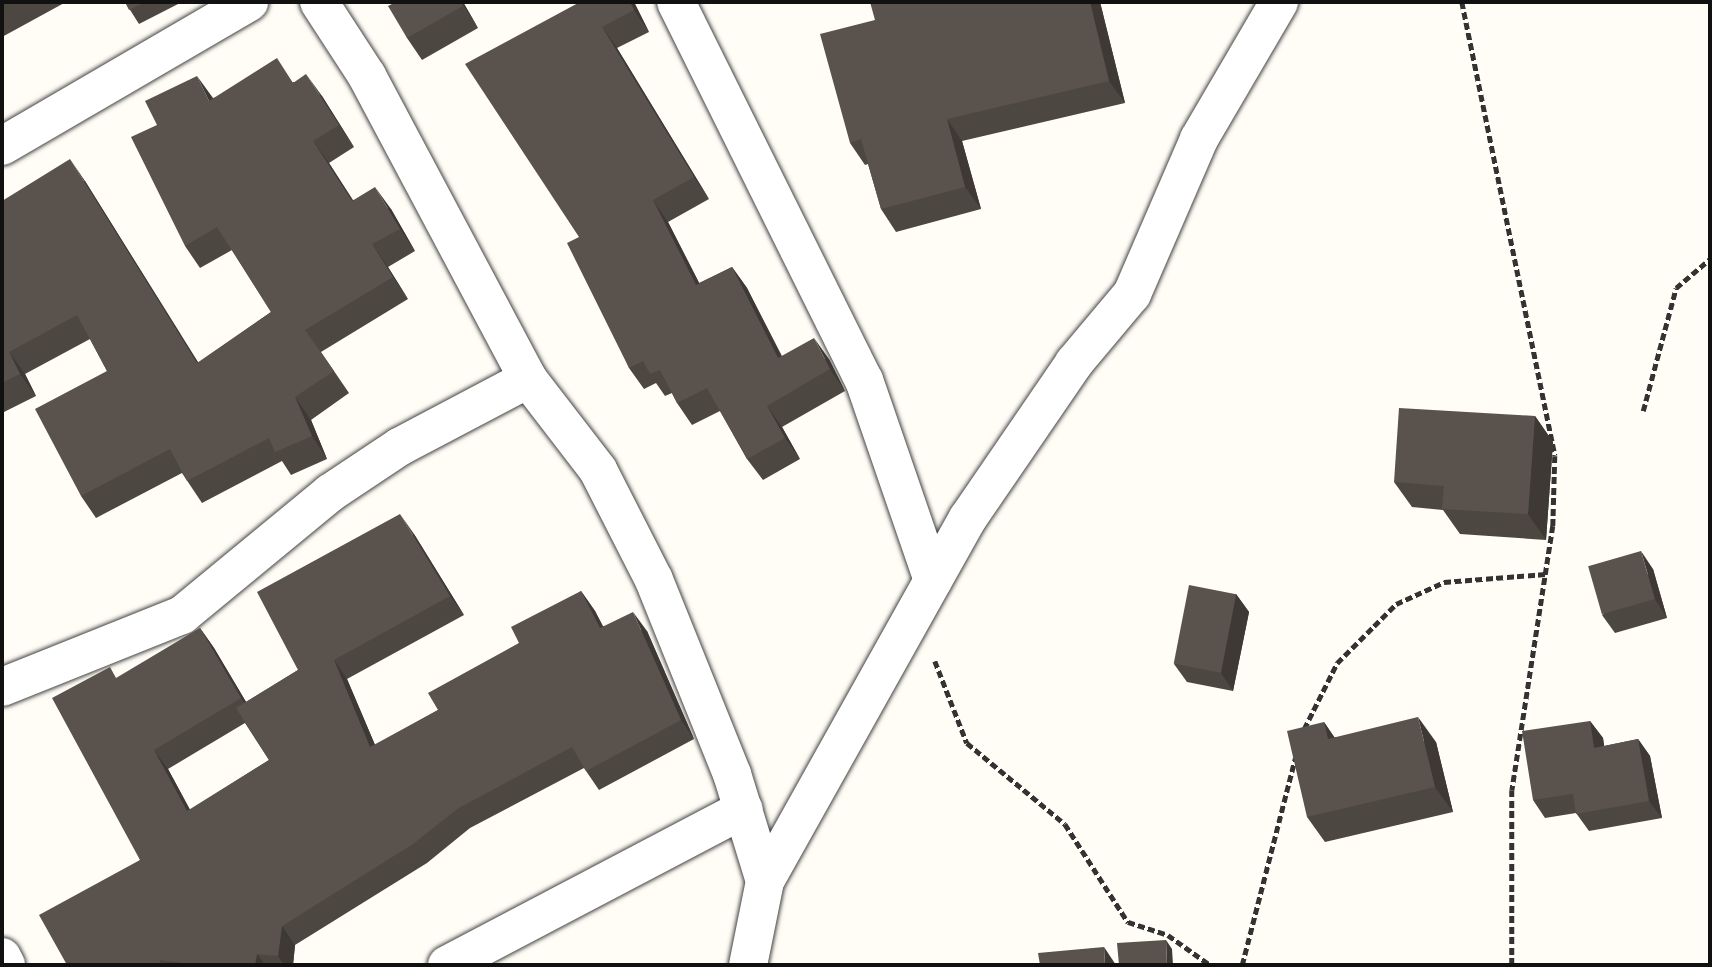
<!DOCTYPE html>
<style>
body{margin:0}
#map{position:relative;width:1712px;height:967px;overflow:hidden;background:#fffdf5;font-family:Bitter,serif}
div>[style]{position:absolute}
[style*='--x']{left:calc(var(--x)*1px);top:calc(var(--y)*1px);width:calc(var(--w)*1px);rotate:calc(var(--a)*1deg)}
.path>*{height:4.5px;margin-top:-2.25px;transform-origin:0;background:repeating-linear-gradient(90deg,#333 0 7px,transparent 0 10.5px)}
.roads{filter:drop-shadow(0 0 2px #444) drop-shadow(0 0 2px #444)}
.street>*{height:38px;margin:-19px;padding:0 19px;transform-origin:19px;border-radius:19px;background:#fff}
.wall>*{inset:0;background:#4d4742}
.shaded-wall>*{inset:0;background:#3f3936}
.building>*{inset:0;background:#5a524d;transform-origin:0 0}
span{translate:-50% -50%;white-space:nowrap;text-align:center;line-height:1.15;-webkit-text-stroke:7px #fff;paint-order:stroke}
.frame{position:absolute;inset:0;border:4px solid #111;pointer-events:none}
</style>
<div id="map">
<div class="path">
<div style="--x:1462;--y:2;--w:463;--a:78.4"></div>
<div style="--x:1555;--y:456;--w:70;--a:91.6"></div>
<div style="--x:1553;--y:526;--w:267;--a:98.8"></div>
<div style="--x:1512;--y:790;--w:175;--a:90"></div>
<div style="--x:1643;--y:411;--w:127;--a:-75"></div>
<div style="--x:1676;--y:288;--w:45;--a:-40.5"></div>
<div style="--x:935;--y:661;--w:88;--a:68.7"></div>
<div style="--x:967;--y:743;--w:127;--a:39.6"></div>
<div style="--x:1065;--y:824;--w:117;--a:57.3"></div>
<div style="--x:1128;--y:922;--w:42;--a:18"></div>
<div style="--x:1168;--y:935;--w:52;--a:35.5"></div>
<div style="--x:1304;--y:729;--w:74;--a:-63.4"></div>
<div style="--x:1337;--y:663;--w:83;--a:-45"></div>
<div style="--x:1396;--y:604;--w:53;--a:-24.6"></div>
<div style="--x:1444;--y:582;--w:102;--a:-4.5"></div>
<div style="--x:1242;--y:965;--w:214;--a:-75.6"></div>
</div>
<div class="roads">
<div class="street">
<div style="--x:319;--y:2;--w:88;--a:57"></div>
<div style="--x:367;--y:76;--w:343;--a:62"></div>
<div style="--x:528;--y:379;--w:115;--a:52.4"></div>
<div style="--x:598;--y:470;--w:123;--a:63"></div>
<div style="--x:654;--y:580;--w:209;--a:68.1"></div>
<div style="--x:732;--y:774;--w:112;--a:72.9"></div>
<div style="--x:765;--y:881;--w:86;--a:101.4"></div>
<div style="--x:676;--y:2;--w:422;--a:63.6"></div>
<div style="--x:864;--y:380;--w:212;--a:71"></div>
<div style="--x:2;--y:146;--w:286;--a:-30.2"></div>
<div style="--x:2;--y:687;--w:194;--a:-21.8"></div>
<div style="--x:182;--y:615;--w:192;--a:-39.5"></div>
<div style="--x:330;--y:493;--w:83;--a:-33.7"></div>
<div style="--x:399;--y:447;--w:146;--a:-27.8"></div>
<div style="--x:765;--y:881;--w:416;--a:-60.8"></div>
<div style="--x:968;--y:518;--w:188;--a:-55.6"></div>
<div style="--x:1074;--y:363;--w:90;--a:-50"></div>
<div style="--x:1132;--y:294;--w:169;--a:-66.6"></div>
<div style="--x:1199;--y:139;--w:159;--a:-59.7"></div>
<div style="--x:2;--y:957;--w:9;--a:63"></div>
<div style="--x:447;--y:965;--w:335;--a:-27.7"></div>
</div>
</div>
<div class="wall">
<div style="clip-path:polygon(2px 2px,66px 2px,2px 37px)"></div>
<div style="clip-path:polygon(125px 2px,182px 2px,139px 24px)"></div>
<div style="clip-path:polygon(396px 2px,463px 2px,478px 28px,422px 60px,407px 38px)"></div>
<div style="clip-path:polygon(580px 2px,634px 2px,649px 32px,617px 48px,709px 199px,668px 222px,699px 283px,732px 267px,747px 288px,782px 356px,829px 359px,845px 391px,782px 427px,800px 459px,763px 480px,747px 459px,720px 411px,692px 425px,677px 403px,672px 393px,665px 396px,656px 383px,644px 389px,629px 368px,579px 237px)"></div>
<div style="clip-path:polygon(981px 2px,1100px 2px,1125px 103px,962px 141px,981px 209px,896px 232px,881px 209px,868px 164px,865px 165px,850px 143px,875px 20px)"></div>
<div style="clip-path:polygon(294px 82px,322px 96px,354px 147px,329px 163px,353px 200px,391px 209px,415px 251px,388px 267px,408px 299px,321px 352px,349px 393px,311px 420px,327px 459px,291px 475px,282px 461px,202px 503px,182px 473px,96px 518px,81px 496px,107px 371px,90px 339px,25px 374px,36px 396px,2px 413px,2px 201px,85px 181px,198px 363px,271px 312px,232px 250px,200px 268px,185px 246px,213px 98px)"></div>
<div style="clip-path:polygon(1535px 416px,1553px 442px,1546px 540px,1460px 534px,1443px 510px,1412px 507px,1394px 482px)"></div>
<div style="clip-path:polygon(evenodd,414px 534px,464px 615px,347px 679px,375px 745px,438px 710px,519px 643px,581px 591px,595px 611px,603px 626px,647px 631px,694px 739px,599px 790px,584px 768px,470px 828px,427px 863px,295px 945px,293px 965px,67px 965px,140px 860px,118px 678px,200px 628px,214px 648px,246px 702px,298px 670px,414px 534px,245px 723px,269px 760px,190px 810px,168px 769px,245px 723px)"></div>
<div style="clip-path:polygon(1653px 569px,1667px 618px,1615px 633px,1602px 615px)"></div>
<div style="clip-path:polygon(1236px 594px,1249px 612px,1233px 691px,1187px 682px,1174px 664px)"></div>
<div style="clip-path:polygon(1590px 721px,1603px 738px,1604px 746px,1638px 739px,1650px 756px,1662px 818px,1589px 831px,1576px 813px,1545px 818px,1533px 800px)"></div>
<div style="clip-path:polygon(1324px 722px,1334px 737px,1436px 742px,1453px 812px,1325px 842px,1307px 817px)"></div>
</div>
<div class="shaded-wall">
<div style="clip-path:polygon(461px 2px,463px 2px,478px 28px)"></div>
<div style="clip-path:polygon(630px 2px,634px 2px,649px 32px,634px 10px)"></div>
<div style="clip-path:polygon(1090px 2px,1100px 2px,1125px 103px,1109px 81px)"></div>
<div style="clip-path:polygon(602px 27px,617px 48px,709px 199px,694px 177px)"></div>
<div style="clip-path:polygon(306px 74px,322px 96px,354px 147px,339px 125px)"></div>
<div style="clip-path:polygon(197px 76px,213px 98px,225px 123px,209px 101px)"></div>
<div style="clip-path:polygon(947px 119px,962px 141px,981px 209px,965px 187px)"></div>
<div style="clip-path:polygon(313px 141px,329px 163px,367px 223px,352px 201px)"></div>
<div style="clip-path:polygon(70px 159px,85px 181px,213px 386px,197px 363px)"></div>
<div style="clip-path:polygon(375px 187px,391px 209px,415px 251px,400px 229px)"></div>
<div style="clip-path:polygon(653px 200px,668px 222px,711px 306px,696px 285px)"></div>
<div style="clip-path:polygon(372px 244px,388px 267px,408px 299px,393px 277px)"></div>
<div style="clip-path:polygon(732px 267px,747px 288px,793px 380px,778px 358px)"></div>
<div style="clip-path:polygon(814px 338px,829px 359px,845px 391px,830px 369px)"></div>
<div style="clip-path:polygon(9px 352px,25px 374px,36px 396px,20px 374px)"></div>
<div style="clip-path:polygon(295px 397px,311px 420px,327px 459px,312px 436px)"></div>
<div style="clip-path:polygon(767px 406px,782px 427px,800px 459px,785px 438px)"></div>
<div style="clip-path:polygon(1535px 416px,1553px 442px,1546px 540px,1528px 514px)"></div>
<div style="clip-path:polygon(400px 514px,414px 534px,464px 615px,450px 596px)"></div>
<div style="clip-path:polygon(1641px 551px,1653px 569px,1667px 618px,1655px 599px)"></div>
<div style="clip-path:polygon(581px 591px,595px 611px,613px 647px,600px 628px)"></div>
<div style="clip-path:polygon(1236px 594px,1249px 612px,1233px 691px,1221px 673px)"></div>
<div style="clip-path:polygon(633px 612px,647px 631px,694px 739px,681px 720px)"></div>
<div style="clip-path:polygon(200px 628px,214px 648px,255px 717px,241px 698px)"></div>
<div style="clip-path:polygon(334px 660px,347px 679px,384px 766px,370px 747px)"></div>
<div style="clip-path:polygon(1418px 717px,1436px 742px,1453px 812px,1435px 787px)"></div>
<div style="clip-path:polygon(1590px 721px,1603px 738px,1607px 765px,1594px 748px)"></div>
<div style="clip-path:polygon(1324px 722px,1341px 747px,1328px 739px)"></div>
<div style="clip-path:polygon(1638px 739px,1650px 756px,1662px 818px,1649px 801px)"></div>
<div style="clip-path:polygon(154px 750px,168px 769px,201px 830px,187px 811px)"></div>
<div style="clip-path:polygon(282px 926px,295px 945px,293px 965px,284px 965px,278px 956px)"></div>
<div style="clip-path:polygon(1166px 940px,1172px 949px,1173px 965px,1167px 965px)"></div>
<div style="clip-path:polygon(1104px 947px,1116px 965px,1105px 965px)"></div>
<div style="clip-path:polygon(257px 954px,265px 965px,255px 965px)"></div>
</div>
<div class="building">
<div style="clip-path:polygon(125px 2px,146px 2px,129px 10px)"></div>
<div style="clip-path:polygon(396px 2px,461px 2px,463px 6px,407px 38px,388px 6px)"></div>
<div style="clip-path:polygon(580px 2px,630px 2px,634px 10px,602px 27px,694px 177px,653px 200px,696px 285px,732px 267px,778px 358px,814px 338px,830px 369px,767px 406px,785px 438px,747px 459px,707px 388px,677px 403px,660px 370px,650px 374px,643px 361px,629px 368px,567px 243px,579px 237px,465px 64px)"></div>
<div style="clip-path:polygon(870px 2px,969px 2px,970px 4px,981px 2px,1090px 2px,1109px 81px,947px 119px,965px 187px,881px 209px,861px 139px,850px 143px,820px 34px,875px 20px)"></div>
<div style="clip-path:polygon(277px 58px,293px 83px,306px 74px,339px 125px,313px 141px,352px 201px,375px 187px,400px 229px,372px 244px,393px 277px,305px 330px,334px 371px,295px 397px,312px 436px,275px 452px,269px 438px,187px 481px,170px 449px,81px 496px,35px 409px,107px 371px,77px 315px,9px 352px,20px 374px,2px 383px,2px 201px,70px 159px,197px 363px,271px 312px,217px 227px,185px 246px,131px 137px,157px 125px,145px 101px,197px 76px,209px 101px)"></div>
<div style="clip-path:polygon(1399px 408px,1535px 416px,1528px 514px,1442px 509px,1444px 486px,1394px 482px)"></div>
<div style="clip-path:polygon(400px 514px,450px 596px,334px 660px,370px 747px,438px 710px,428px 693px,519px 643px,511px 627px,581px 591px,600px 628px,633px 612px,681px 720px,586px 771px,572px 747px,457px 809px,413px 844px,282px 926px,278px 956px,257px 954px,255px 965px,198px 965px,159px 960px,162px 965px,67px 965px,39px 915px,140px 860px,52px 698px,110px 667px,116px 678px,200px 628px,241px 698px,154px 750px,187px 811px,269px 760px,236px 708px,298px 670px,257px 592px)"></div>
<div style="left:1641px;top:551px;width:50px;height:55px;rotate:74deg"></div>
<div style="left:1189px;top:585px;width:48px;height:80px;rotate:11deg"></div>
<div style="clip-path:polygon(1418px 717px,1435px 787px,1307px 817px,1287px 731px,1324px 722px,1328px 739px)"></div>
<div style="clip-path:polygon(1590px 721px,1594px 748px,1638px 739px,1649px 801px,1576px 814px,1573px 794px,1533px 800px,1522px 731px)"></div>
<div style="clip-path:polygon(1166px 940px,1167px 965px,1119px 965px,1117px 943px)"></div>
<div style="clip-path:polygon(1104px 947px,1105px 965px,1040px 965px,1038px 953px)"></div>
</div>
<div class="frame"></div>
</div>
